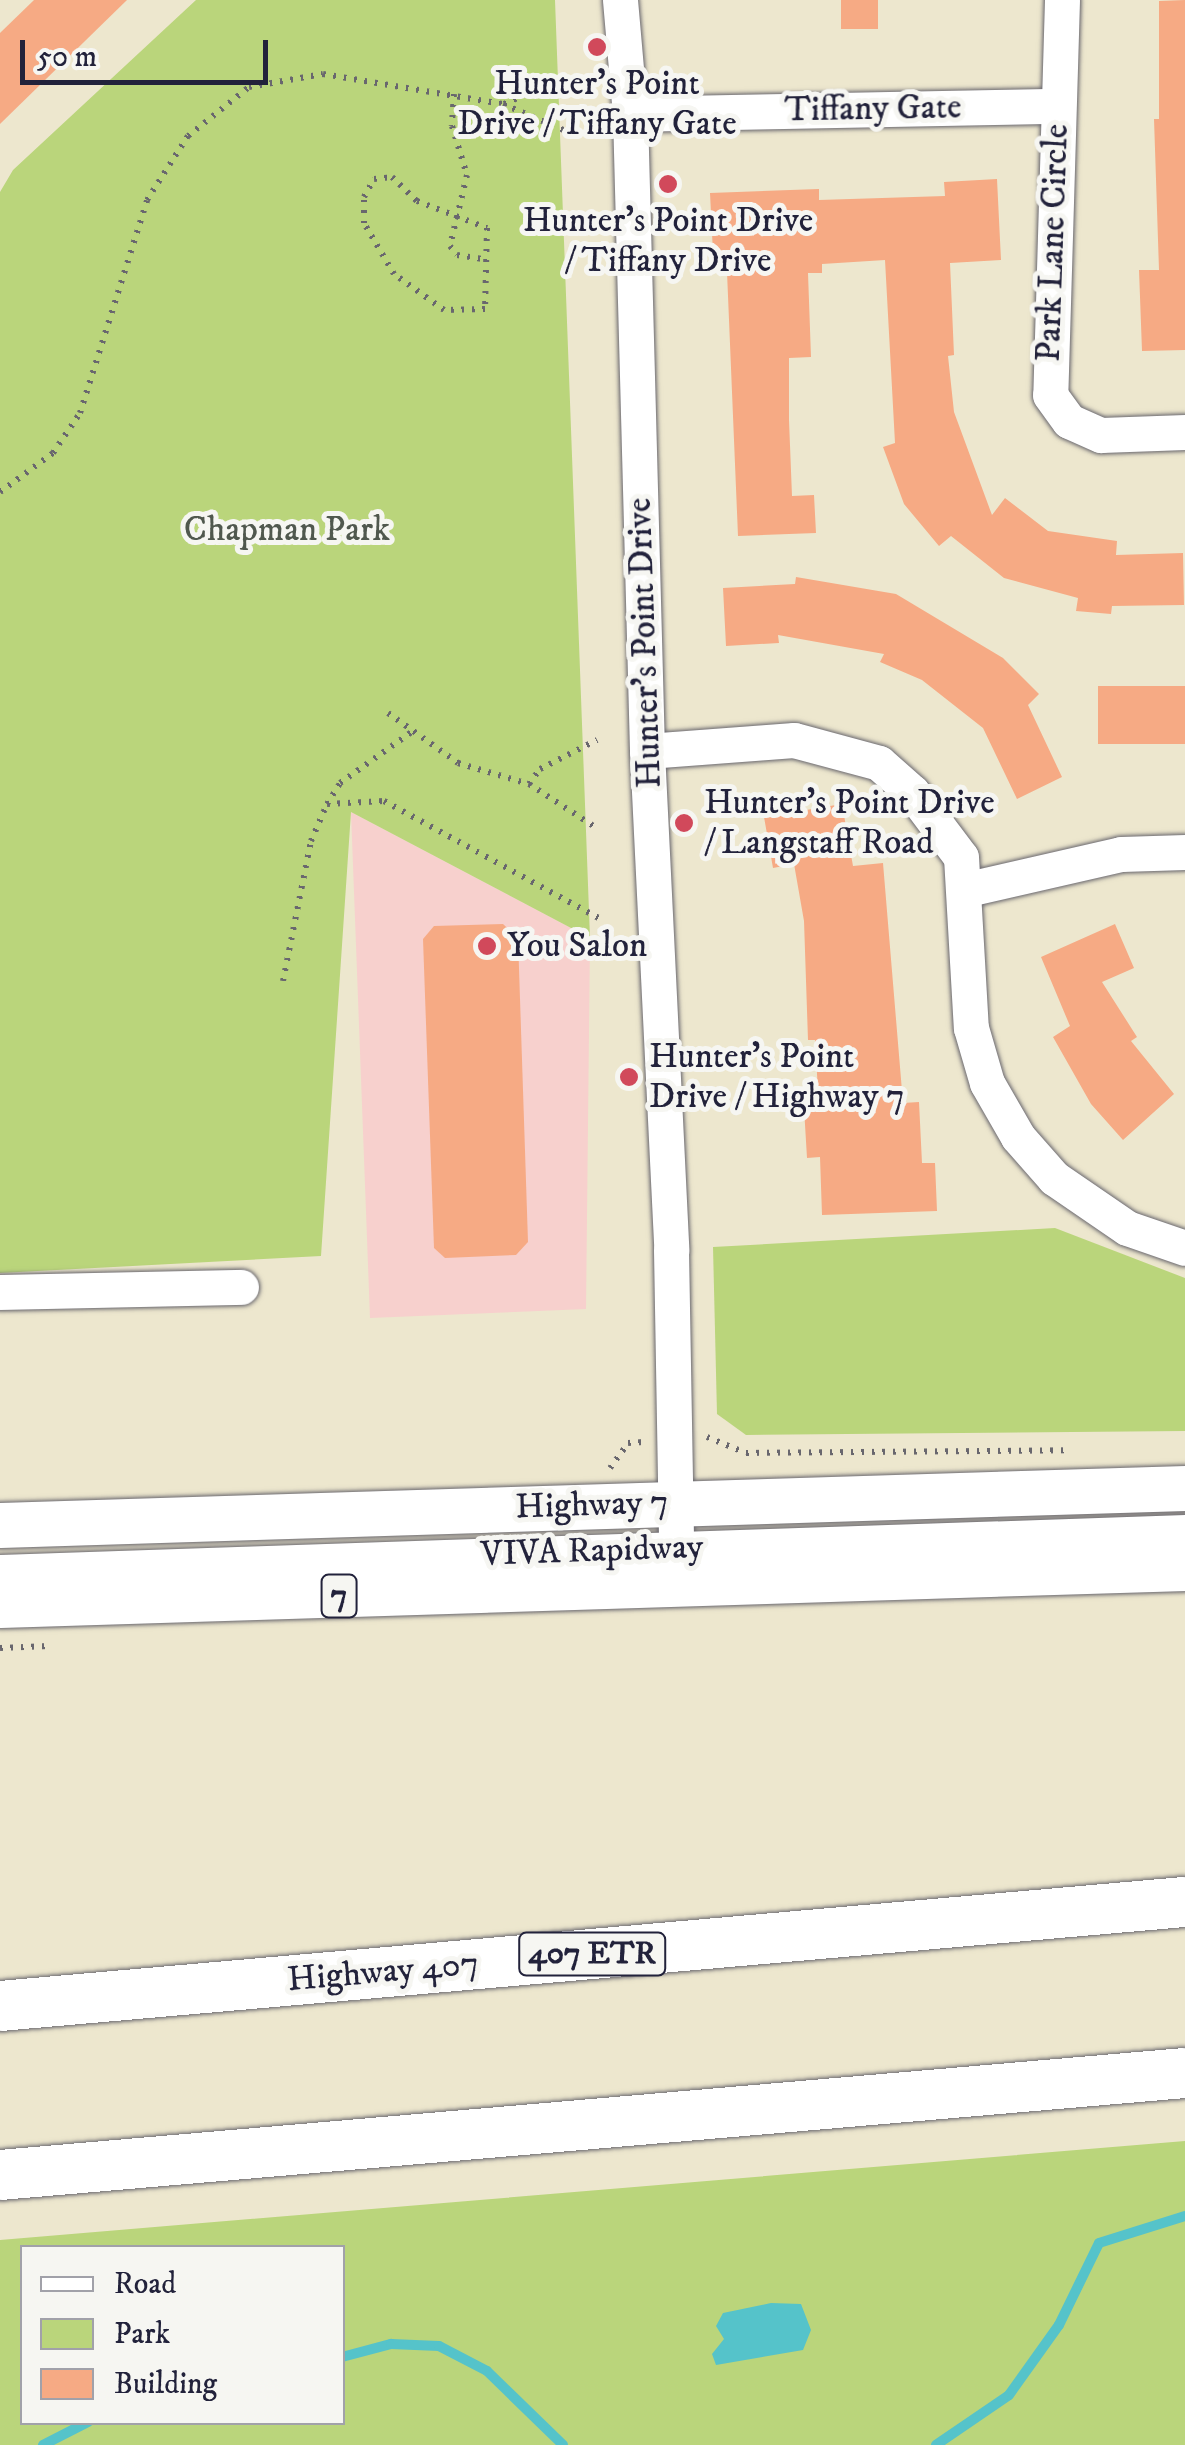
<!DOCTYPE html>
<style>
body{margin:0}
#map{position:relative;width:1185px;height:2445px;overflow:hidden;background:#ede7ce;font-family:"IM FELL DW Pica",serif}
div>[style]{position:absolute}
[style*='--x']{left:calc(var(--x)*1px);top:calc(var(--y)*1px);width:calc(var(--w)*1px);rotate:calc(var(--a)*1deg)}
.built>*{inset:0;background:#f7d0cd}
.green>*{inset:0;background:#bad57b}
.water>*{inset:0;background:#55c3ca}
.stream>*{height:10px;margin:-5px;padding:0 5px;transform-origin:5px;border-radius:5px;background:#55c3ca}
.building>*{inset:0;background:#f6aa84;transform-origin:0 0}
.path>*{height:6px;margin-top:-3px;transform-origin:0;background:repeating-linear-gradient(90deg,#69676e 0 2.5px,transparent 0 10.5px)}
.roads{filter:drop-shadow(0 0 2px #69676e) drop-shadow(0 0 2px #69676e)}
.minor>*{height:35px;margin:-17.5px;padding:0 17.5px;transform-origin:17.5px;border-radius:17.5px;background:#fff}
.major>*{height:45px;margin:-22.5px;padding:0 22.5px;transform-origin:22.5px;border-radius:22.5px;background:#fff}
.highway>*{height:50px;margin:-25px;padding:0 25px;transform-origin:25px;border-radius:25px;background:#fff}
.dots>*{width:28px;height:28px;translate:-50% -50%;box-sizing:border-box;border:5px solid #f6f6f2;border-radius:50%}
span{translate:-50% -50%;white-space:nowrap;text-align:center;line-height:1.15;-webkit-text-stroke:10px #f6f6f2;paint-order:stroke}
.shield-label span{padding:2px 8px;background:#f6f6f2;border:2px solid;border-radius:8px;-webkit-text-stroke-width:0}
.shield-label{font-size:32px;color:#22223b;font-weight:700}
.poi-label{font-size:35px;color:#22223b}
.left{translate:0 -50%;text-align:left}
.street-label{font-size:35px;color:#22223b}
.park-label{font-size:35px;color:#50584e}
.legend{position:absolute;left:20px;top:2245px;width:325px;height:180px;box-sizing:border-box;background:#f6f6f2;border:2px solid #a1a1a9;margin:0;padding:12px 18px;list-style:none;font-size:30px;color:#22223b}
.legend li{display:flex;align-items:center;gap:20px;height:50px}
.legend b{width:50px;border:2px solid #a1a1a9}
.scale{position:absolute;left:20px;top:40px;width:248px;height:45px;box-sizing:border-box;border:5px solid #22223b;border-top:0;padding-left:12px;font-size:30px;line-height:35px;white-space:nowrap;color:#22223b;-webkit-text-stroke:8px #f6f6f2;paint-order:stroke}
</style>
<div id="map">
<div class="built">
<div style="clip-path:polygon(351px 812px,590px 938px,586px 1309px,370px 1318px)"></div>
</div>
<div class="green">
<div style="clip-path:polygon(196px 0,555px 0,590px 938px,351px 812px,321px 1256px,0 1273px,0 192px,13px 170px)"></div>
<div style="clip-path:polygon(1055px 1228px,1185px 1278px,1185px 1431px,746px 1435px,717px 1414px,713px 1247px)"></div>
<div style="clip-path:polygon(evenodd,1185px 2141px,1185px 2445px,0 2445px,0 2240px,1185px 2141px,22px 2248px,342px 2248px,342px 2422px,22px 2422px,22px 2248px)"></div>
</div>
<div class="water">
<div style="clip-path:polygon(771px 2303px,801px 2304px,811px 2330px,803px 2350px,716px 2365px,712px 2354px,724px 2339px,716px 2326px,723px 2313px)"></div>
</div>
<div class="stream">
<div style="--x:342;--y:2357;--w:51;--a:-14.9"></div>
<div style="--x:391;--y:2344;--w:48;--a:2.4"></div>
<div style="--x:439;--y:2346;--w:54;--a:27.5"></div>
<div style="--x:487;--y:2371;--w:106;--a:44.2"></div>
<div style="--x:43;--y:2445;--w:51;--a:-27.1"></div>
<div style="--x:936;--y:2445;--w:88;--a:-34.4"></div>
<div style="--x:1009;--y:2395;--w:86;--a:-54.5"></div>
<div style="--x:1059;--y:2325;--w:91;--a:-64"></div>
<div style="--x:1099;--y:2243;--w:90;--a:-17.4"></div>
</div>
<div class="building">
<div style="clip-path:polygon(34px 0,127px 0,0 124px,0 33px)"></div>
<div style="left:841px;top:0;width:37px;height:29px"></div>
<div style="clip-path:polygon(1185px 0,1185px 350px,1142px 351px,1139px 270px,1159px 270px,1154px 119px,1159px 119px,1159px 1px)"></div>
<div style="clip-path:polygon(997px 179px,1001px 260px,950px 263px,954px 355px,948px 356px,954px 412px,992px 515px,1005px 498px,1048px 531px,1117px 541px,1116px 555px,1183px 553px,1184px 605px,1112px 606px,1111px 614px,1076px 611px,1078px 598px,1004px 578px,951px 536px,939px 546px,904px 504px,883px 447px,895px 443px,885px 260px,822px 264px,822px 273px,808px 273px,811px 357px,789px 358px,789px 420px,792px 496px,814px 495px,816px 533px,738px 536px,727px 272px,714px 273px,710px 193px,819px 189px,819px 200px,945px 196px,944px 182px)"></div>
<div style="clip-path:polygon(796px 577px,896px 594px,1003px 658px,1039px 694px,1028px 705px,1062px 777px,1017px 799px,983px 728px,922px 680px,880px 662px,884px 654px,778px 635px,779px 643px,726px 646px,723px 588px,795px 584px)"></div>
<div style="left:1185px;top:686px;width:58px;height:87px;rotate:90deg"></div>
<div style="clip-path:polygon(842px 804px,853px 866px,883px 863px,903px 1103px,919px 1102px,922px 1163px,935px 1163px,937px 1211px,822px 1215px,820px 1157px,807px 1158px,804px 1108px,819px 1108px,815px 1040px,808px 1040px,804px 921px,794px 864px,773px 868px,764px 817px)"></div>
<div style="clip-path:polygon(503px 924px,518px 938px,528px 1242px,516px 1255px,445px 1258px,434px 1248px,423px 939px,434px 926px)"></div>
<div style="clip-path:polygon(1115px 924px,1134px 968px,1102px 982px,1137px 1037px,1131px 1041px,1174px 1094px,1123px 1140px,1091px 1104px,1053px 1037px,1070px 1026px,1041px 957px)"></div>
</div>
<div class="path">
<div style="--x:454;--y:94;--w:32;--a:94"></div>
<div style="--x:452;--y:126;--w:51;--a:73"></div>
<div style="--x:467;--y:175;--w:73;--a:103.5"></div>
<div style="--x:450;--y:246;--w:11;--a:52"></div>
<div style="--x:457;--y:255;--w:26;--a:9"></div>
<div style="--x:504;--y:104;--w:68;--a:-23.5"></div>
<div style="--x:392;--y:177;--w:35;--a:44"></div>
<div style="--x:417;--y:201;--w:75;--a:21.1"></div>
<div style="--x:487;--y:228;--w:81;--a:91.4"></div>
<div style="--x:485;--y:309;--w:41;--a:178.6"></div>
<div style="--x:444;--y:310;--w:62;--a:-144.2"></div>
<div style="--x:394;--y:274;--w:59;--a:-120.5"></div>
<div style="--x:364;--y:223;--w:26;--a:-90"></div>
<div style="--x:364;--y:197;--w:21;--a:-61"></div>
<div style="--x:374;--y:179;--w:18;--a:-6"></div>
<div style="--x:0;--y:492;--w:66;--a:-36.3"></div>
<div style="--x:53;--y:453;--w:48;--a:-56"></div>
<div style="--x:80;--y:413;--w:223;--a:-72.5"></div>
<div style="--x:147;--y:200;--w:76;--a:-57.4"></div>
<div style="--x:188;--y:136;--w:78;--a:-38.8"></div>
<div style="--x:249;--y:87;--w:75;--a:-10"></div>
<div style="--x:323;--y:74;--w:182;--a:9.5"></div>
<div style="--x:503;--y:104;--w:76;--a:23.2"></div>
<div style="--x:388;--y:713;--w:86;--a:35.5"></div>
<div style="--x:458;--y:763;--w:74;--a:16.5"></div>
<div style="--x:529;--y:784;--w:82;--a:33.1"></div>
<div style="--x:529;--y:784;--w:19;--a:-54"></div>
<div style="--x:540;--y:769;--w:64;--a:-27"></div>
<div style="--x:327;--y:804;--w:57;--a:-3"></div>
<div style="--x:384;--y:801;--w:246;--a:28.6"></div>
<div style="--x:283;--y:981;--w:143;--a:-78.7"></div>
<div style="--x:311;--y:841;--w:40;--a:-66.6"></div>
<div style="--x:327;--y:804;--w:25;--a:-58"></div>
<div style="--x:340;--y:783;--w:90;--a:-35.5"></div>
<div style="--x:707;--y:1437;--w:42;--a:22.3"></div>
<div style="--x:746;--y:1453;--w:323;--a:-0.5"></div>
<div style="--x:610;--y:1468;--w:31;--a:-54"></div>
<div style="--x:628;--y:1443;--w:16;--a:-4"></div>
<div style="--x:0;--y:1648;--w:49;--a:-2.3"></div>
</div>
<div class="roads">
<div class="minor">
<div style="--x:620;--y:0;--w:114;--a:85"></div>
<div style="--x:630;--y:114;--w:637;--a:88.47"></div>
<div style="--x:647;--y:751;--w:500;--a:87.2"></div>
<div style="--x:671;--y:1250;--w:336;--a:89"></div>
<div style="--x:1062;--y:0;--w:395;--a:91.7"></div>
<div style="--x:1050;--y:395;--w:32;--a:54"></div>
<div style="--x:1069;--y:421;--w:35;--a:24"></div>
<div style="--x:1101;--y:435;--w:84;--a:-2"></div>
<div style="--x:630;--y:114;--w:426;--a:-1.1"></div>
<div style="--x:647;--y:751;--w:147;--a:-4.3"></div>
<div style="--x:794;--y:740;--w:88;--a:15.1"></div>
<div style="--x:879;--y:763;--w:44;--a:41.3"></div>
<div style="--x:912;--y:792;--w:81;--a:53"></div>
<div style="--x:961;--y:857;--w:171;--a:86.7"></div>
<div style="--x:971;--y:1028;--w:57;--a:73.8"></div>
<div style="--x:987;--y:1083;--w:62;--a:60.1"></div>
<div style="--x:1018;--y:1137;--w:55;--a:48.7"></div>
<div style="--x:1054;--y:1178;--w:88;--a:34.4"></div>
<div style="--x:1127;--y:1228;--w:61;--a:19"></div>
<div style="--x:968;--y:889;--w:157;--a:-12.9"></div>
<div style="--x:1121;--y:854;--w:64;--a:-1.8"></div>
<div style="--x:0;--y:1292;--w:241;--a:-1.2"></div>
<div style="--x:0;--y:1572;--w:1186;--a:-1.93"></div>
</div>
<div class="major">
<div style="--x:0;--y:1525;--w:1186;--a:-1.79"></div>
<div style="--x:0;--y:1605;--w:1186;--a:-1.79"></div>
</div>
<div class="highway">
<div style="--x:0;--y:2006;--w:1190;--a:-5.02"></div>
<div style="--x:0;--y:2175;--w:1189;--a:-4.92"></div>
</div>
</div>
<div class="dots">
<div style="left:597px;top:47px;background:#d1495b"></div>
<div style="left:668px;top:184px;background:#d1495b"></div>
<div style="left:684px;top:823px;background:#d1495b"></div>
<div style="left:487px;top:946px;background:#d1495b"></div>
<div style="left:629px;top:1077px;background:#d1495b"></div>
</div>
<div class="shield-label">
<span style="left:339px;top:1596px">7</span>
<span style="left:592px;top:1954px">407 ETR</span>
</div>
<div class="poi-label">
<span style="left:597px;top:104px">Hunter's Point<br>Drive / Tiffany Gate</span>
<span style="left:668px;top:241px">Hunter's Point Drive<br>/ Tiffany Drive</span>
<span class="left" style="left:704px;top:823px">Hunter's Point Drive<br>/ Langstaff Road</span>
<span class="left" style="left:507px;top:946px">You Salon</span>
<span class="left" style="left:649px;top:1077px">Hunter's Point<br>Drive / Highway 7</span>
</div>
<div class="street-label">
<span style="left:873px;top:109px;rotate:-1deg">Tiffany Gate</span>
<span style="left:1053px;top:243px;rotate:-88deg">Park Lane Circle</span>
<span style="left:645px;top:643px;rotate:-92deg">Hunter's Point Drive</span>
<span style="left:592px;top:1505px;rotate:-2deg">Highway 7</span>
<span style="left:592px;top:1551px;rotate:-2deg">VIVA Rapidway</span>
<span style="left:383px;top:1972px;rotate:-5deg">Highway 407</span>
</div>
<div class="park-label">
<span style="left:287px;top:530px">Chapman Park</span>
</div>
<ul class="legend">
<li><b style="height:12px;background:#fff"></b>Road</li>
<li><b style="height:28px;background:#bad57b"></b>Park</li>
<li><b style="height:28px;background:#f6aa84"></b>Building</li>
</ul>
<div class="scale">50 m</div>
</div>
